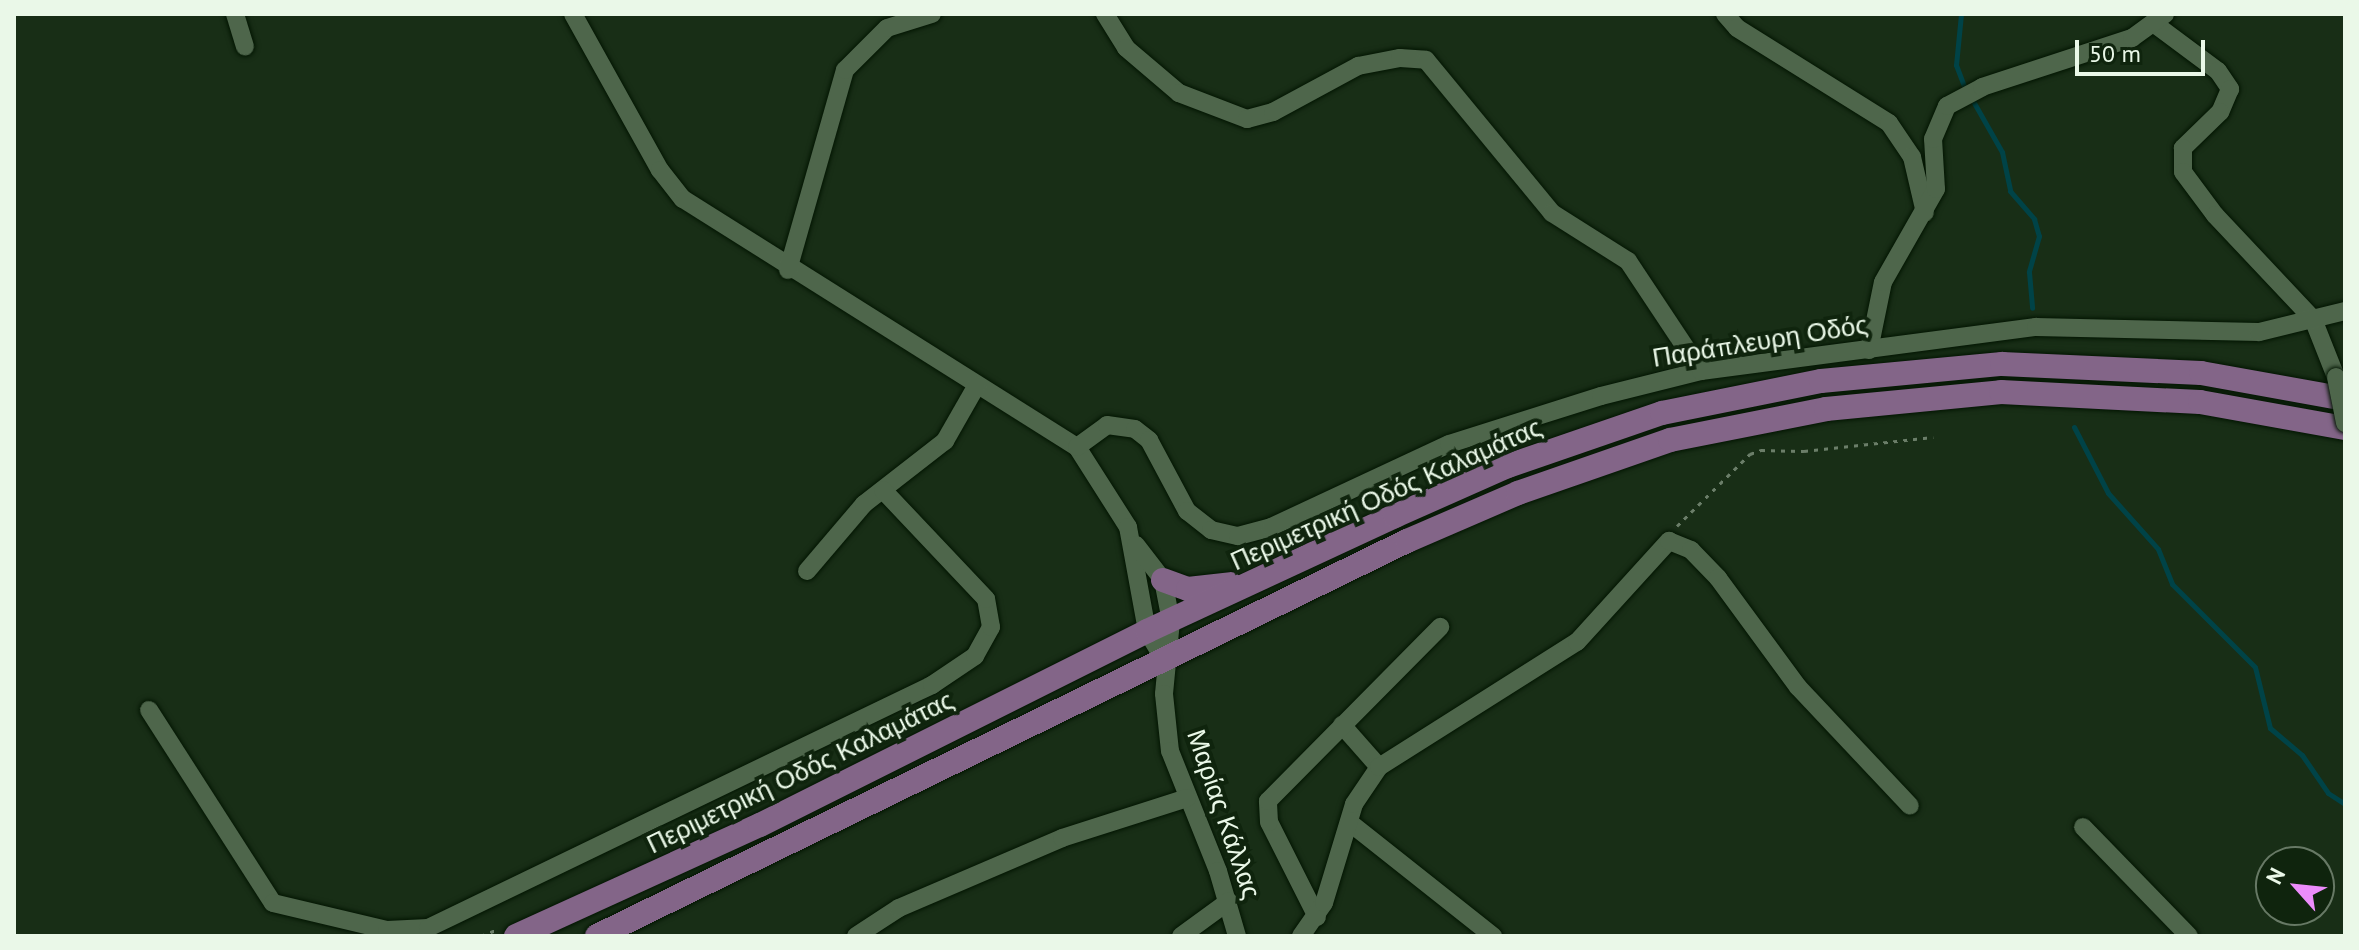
<!DOCTYPE html>
<meta charset="utf-8">
<style>
body{margin:0}
#map{position:relative;width:2359px;height:950px;overflow:hidden;background:#182e16;font-family:"PT Sans",sans-serif}
div>[style]{position:absolute}
[style*='--x']{left:calc(var(--x)*1px);top:calc(var(--y)*1px);width:calc(var(--w)*1px);rotate:calc(var(--a)*1deg)}
.stream>*{height:5px;margin:-2.5px;padding:0 2.5px;transform-origin:2.5px;border-radius:2.5px;background:#004347}
.path>*{height:3px;margin-top:-1.5px;transform-origin:0;background:repeating-linear-gradient(90deg,#6b7e69 0 4px,transparent 0 10px)}
.roads{filter:drop-shadow(0 0 2px #031502) drop-shadow(0 0 2px #031502)}
.minor>*{height:18px;margin:-9px;padding:0 9px;transform-origin:9px;border-radius:9px;background:#4e664b}
.major>*{height:24px;margin:-12px;padding:0 12px;transform-origin:12px;border-radius:12px;background:#836588}
.bridges{filter:drop-shadow(0 0 2px #031502) drop-shadow(0 0 2px #031502)}
.minor-bridge>*{height:18px;margin:-9px;padding:0 9px;transform-origin:9px;border-radius:9px;background:#4e664b}
span{translate:-50% -50%;white-space:nowrap;text-align:center;line-height:1.15;-webkit-text-stroke:8px #0f240d;paint-order:stroke}
.street-label{font-size:26px;color:#eaf8e8}
.frame{position:absolute;inset:0;border:16px solid #eaf8e8;pointer-events:none}
.north{position:absolute;left:2255px;top:846px;width:80px;height:80px;box-sizing:border-box;background:#0f240d;border:2px solid #677965;border-radius:50%;rotate:297deg;font-size:22px;font-weight:700;line-height:32px;text-align:center;color:#eaf8e8}
.north::after{content:'';display:block;margin:auto;width:28px;height:36px;background:#ec8cfb;clip-path:polygon(50% 0,100% 100%,50% 72%,0 100%)}
.scale{position:absolute;left:2075px;top:40px;width:130px;height:36px;box-sizing:border-box;border:4px solid #eaf8e8;border-top:0;padding-left:10px;font-size:24px;line-height:28px;white-space:nowrap;color:#eaf8e8;-webkit-text-stroke:6px #0f240d;paint-order:stroke}
</style>
<div id="map">
<div class="stream">
<div style="--x:1961;--y:14;--w:51;--a:95.6"></div>
<div style="--x:1956;--y:65;--w:22;--a:69"></div>
<div style="--x:1973;--y:101;--w:59;--a:60.4"></div>
<div style="--x:2002;--y:152;--w:40;--a:78"></div>
<div style="--x:2010;--y:191;--w:37;--a:49"></div>
<div style="--x:2034;--y:219;--w:18;--a:74"></div>
<div style="--x:2039;--y:236;--w:37;--a:106"></div>
<div style="--x:2029;--y:272;--w:36;--a:85"></div>
<div style="--x:2074;--y:427;--w:74;--a:62.7"></div>
<div style="--x:2108;--y:493;--w:75;--a:48.2"></div>
<div style="--x:2158;--y:549;--w:38;--a:68"></div>
<div style="--x:2172;--y:584;--w:117;--a:45"></div>
<div style="--x:2255;--y:667;--w:63;--a:76.2"></div>
<div style="--x:2270;--y:728;--w:42;--a:40.2"></div>
<div style="--x:2302;--y:755;--w:46;--a:55.6"></div>
<div style="--x:2328;--y:793;--w:20;--a:33"></div>
</div>
<div class="path">
<div style="--x:1677;--y:526;--w:103;--a:-44.6"></div>
<div style="--x:1750;--y:454;--w:12;--a:-20"></div>
<div style="--x:1761;--y:450;--w:43;--a:1.3"></div>
<div style="--x:1804;--y:451;--w:130;--a:-6.2"></div>
<div style="--x:481;--y:936;--w:18;--a:-22"></div>
</div>
<div class="roads">
<div class="minor">
<div style="--x:235;--y:14;--w:34;--a:73"></div>
<div style="--x:573;--y:14;--w:179;--a:60.9"></div>
<div style="--x:660;--y:170;--w:37;--a:52"></div>
<div style="--x:683;--y:199;--w:466;--a:32.2"></div>
<div style="--x:1077;--y:447;--w:95;--a:57.5"></div>
<div style="--x:1128;--y:527;--w:106;--a:79.6"></div>
<div style="--x:1147;--y:631;--w:35;--a:59"></div>
<div style="--x:1105;--y:14;--w:40;--a:58"></div>
<div style="--x:1126;--y:48;--w:70;--a:40.3"></div>
<div style="--x:1179;--y:93;--w:73;--a:20.9"></div>
<div style="--x:1247;--y:119;--w:27;--a:-15"></div>
<div style="--x:1273;--y:112;--w:97;--a:-28.4"></div>
<div style="--x:1358;--y:66;--w:43;--a:-10.8"></div>
<div style="--x:1400;--y:58;--w:26;--a:4"></div>
<div style="--x:1426;--y:60;--w:198;--a:50.5"></div>
<div style="--x:1552;--y:213;--w:90;--a:32.3"></div>
<div style="--x:1628;--y:261;--w:132;--a:56.4"></div>
<div style="--x:1725;--y:14;--w:18;--a:49"></div>
<div style="--x:1737;--y:28;--w:179;--a:32"></div>
<div style="--x:1889;--y:123;--w:41;--a:55.9"></div>
<div style="--x:1912;--y:157;--w:57;--a:76.9"></div>
<div style="--x:2156;--y:25;--w:77;--a:36.6"></div>
<div style="--x:2218;--y:71;--w:22;--a:56"></div>
<div style="--x:2230;--y:89;--w:25;--a:113"></div>
<div style="--x:2220;--y:112;--w:52;--a:135.8"></div>
<div style="--x:2183;--y:148;--w:24;--a:90"></div>
<div style="--x:2183;--y:172;--w:54;--a:53.3"></div>
<div style="--x:2215;--y:215;--w:143;--a:46.7"></div>
<div style="--x:2313;--y:319;--w:62;--a:68.4"></div>
<div style="--x:788;--y:270;--w:208;--a:-74.1"></div>
<div style="--x:845;--y:70;--w:59;--a:-45"></div>
<div style="--x:887;--y:28;--w:47;--a:-17.3"></div>
<div style="--x:1869;--y:350;--w:69;--a:-78.4"></div>
<div style="--x:1883;--y:282;--w:107;--a:-60.3"></div>
<div style="--x:1936;--y:189;--w:50;--a:-93.4"></div>
<div style="--x:1933;--y:139;--w:36;--a:-67"></div>
<div style="--x:1947;--y:106;--w:40;--a:-28"></div>
<div style="--x:1982;--y:87;--w:158;--a:-18.1"></div>
<div style="--x:2132;--y:38;--w:41;--a:-36"></div>
<div style="--x:1077;--y:447;--w:37;--a:-36"></div>
<div style="--x:1107;--y:425;--w:28;--a:8"></div>
<div style="--x:1135;--y:429;--w:18;--a:38"></div>
<div style="--x:1149;--y:440;--w:81;--a:61.8"></div>
<div style="--x:1187;--y:511;--w:31;--a:38"></div>
<div style="--x:1211;--y:530;--w:28;--a:13"></div>
<div style="--x:1238;--y:536;--w:34;--a:-15"></div>
<div style="--x:1271;--y:527;--w:196;--a:-25"></div>
<div style="--x:1449;--y:444;--w:159;--a:-17.5"></div>
<div style="--x:1601;--y:396;--w:103;--a:-14"></div>
<div style="--x:1701;--y:371;--w:338;--a:-7.5"></div>
<div style="--x:2036;--y:327;--w:223;--a:1.3"></div>
<div style="--x:2259;--y:332;--w:89;--a:-13.7"></div>
<div style="--x:1136;--y:545;--w:44;--a:52.4"></div>
<div style="--x:1163;--y:580;--w:42;--a:79"></div>
<div style="--x:1171;--y:621;--w:73;--a:95.5"></div>
<div style="--x:1164;--y:694;--w:57;--a:84"></div>
<div style="--x:1170;--y:751;--w:129;--a:68.2"></div>
<div style="--x:1218;--y:871;--w:68;--a:73.7"></div>
<div style="--x:807;--y:571;--w:88;--a:-49.6"></div>
<div style="--x:864;--y:504;--w:103;--a:-37.9"></div>
<div style="--x:945;--y:441;--w:64;--a:-60.3"></div>
<div style="--x:149;--y:710;--w:229;--a:57.3"></div>
<div style="--x:273;--y:903;--w:117;--a:13.3"></div>
<div style="--x:387;--y:930;--w:41;--a:-2.8"></div>
<div style="--x:428;--y:928;--w:560;--a:-25.74"></div>
<div style="--x:932;--y:685;--w:52;--a:-34"></div>
<div style="--x:975;--y:656;--w:33;--a:-61"></div>
<div style="--x:991;--y:627;--w:28;--a:-100"></div>
<div style="--x:986;--y:599;--w:150;--a:-133.4"></div>
<div style="--x:1342;--y:725;--w:56;--a:48.6"></div>
<div style="--x:1349;--y:822;--w:184;--a:38.4"></div>
<div style="--x:2083;--y:827;--w:152;--a:45.8"></div>
<div style="--x:1317;--y:917;--w:106;--a:-116.8"></div>
<div style="--x:1269;--y:822;--w:21;--a:-93"></div>
<div style="--x:1268;--y:801;--w:245;--a:-45.3"></div>
<div style="--x:856;--y:936;--w:51;--a:-33.1"></div>
<div style="--x:899;--y:908;--w:177;--a:-23.2"></div>
<div style="--x:1062;--y:838;--w:131;--a:-17.7"></div>
<div style="--x:1181;--y:936;--w:59;--a:-36.1"></div>
<div style="--x:1301;--y:936;--w:40;--a:-55.1"></div>
<div style="--x:1324;--y:903;--w:103;--a:-73.1"></div>
<div style="--x:1354;--y:804;--w:45;--a:-56"></div>
<div style="--x:1379;--y:767;--w:234;--a:-32.3"></div>
<div style="--x:1577;--y:642;--w:137;--a:-47.7"></div>
<div style="--x:1669;--y:541;--w:24;--a:22"></div>
<div style="--x:1691;--y:550;--w:39;--a:46"></div>
<div style="--x:1718;--y:578;--w:135;--a:53.7"></div>
<div style="--x:1798;--y:687;--w:163;--a:46.7"></div>
</div>
<div class="major">
<div style="--x:1163;--y:580;--w:27;--a:20"></div>
<div style="--x:1188;--y:589;--w:43;--a:-6.6"></div>
<div style="--x:516;--y:936;--w:268;--a:-24.5"></div>
<div style="--x:760;--y:825;--w:433;--a:-26.6"></div>
<div style="--x:1147;--y:631;--w:273;--a:-24.9"></div>
<div style="--x:1395;--y:516;--w:124;--a:-23.9"></div>
<div style="--x:1508;--y:466;--w:163;--a:-19"></div>
<div style="--x:1662;--y:413;--w:162;--a:-11.4"></div>
<div style="--x:1821;--y:381;--w:182;--a:-5.4"></div>
<div style="--x:2002;--y:364;--w:199;--a:2.6"></div>
<div style="--x:2201;--y:373;--w:146;--a:10.2"></div>
<div style="--x:597;--y:936;--w:901;--a:-26"></div>
<div style="--x:1407;--y:541;--w:121;--a:-23.4"></div>
<div style="--x:1518;--y:493;--w:161;--a:-19.2"></div>
<div style="--x:1670;--y:440;--w:159;--a:-11.2"></div>
<div style="--x:1826;--y:409;--w:176;--a:-5.5"></div>
<div style="--x:2001;--y:392;--w:199;--a:2.9"></div>
<div style="--x:2200;--y:402;--w:147;--a:10.2"></div>
</div>
</div>
<div class="bridges">
<div class="minor-bridge">
<div style="--x:2336;--y:377;--w:47;--a:78.9"></div>
</div>
</div>
<div class="street-label">
<span style="left:1760px;top:341px;rotate:-9deg">Παράπλευρη Οδός</span>
<span style="left:1386px;top:494px;rotate:-24deg">Περιμετρική Οδός Καλαμάτας</span>
<span style="left:800px;top:772px;rotate:-26deg">Περιμετρική Οδός Καλαμάτας</span>
<span style="left:1224px;top:814px;rotate:71deg">Μαρίας Κάλλας</span>
</div>
<div class="frame"></div>
<div class="north">N</div>
<div class="scale">50 m</div>
</div>
